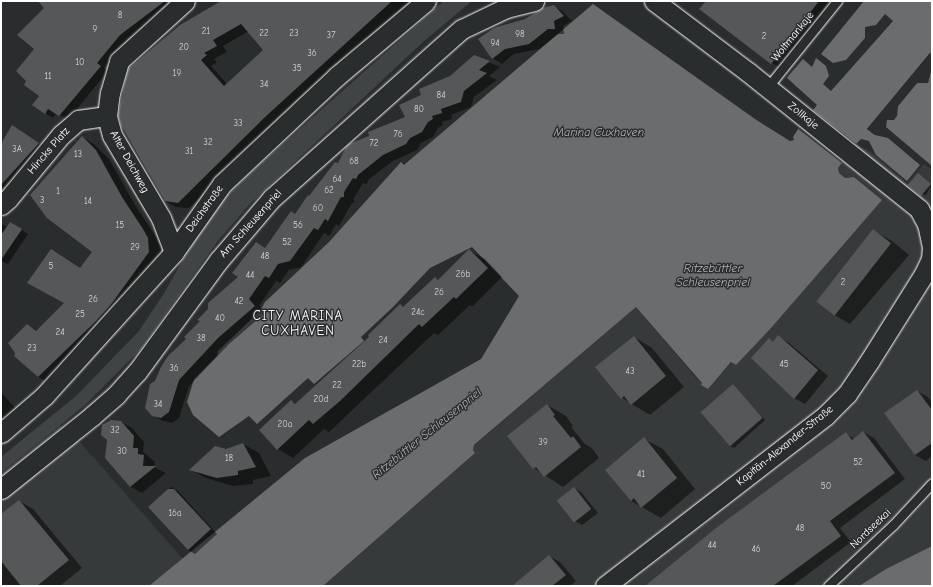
<!DOCTYPE html>
<meta charset="utf-8">
<style>
body{margin:0}
#map{position:relative;width:933px;height:587px;overflow:hidden;background:#2a2d2e;font-family:"Comic Neue",sans-serif}
div>[style]{position:absolute}
[style*='--x']{left:calc(var(--x)*1px);top:calc(var(--y)*1px);width:calc(var(--w)*1px);rotate:calc(var(--a)*1deg)}
.built>*{inset:0;background:#373a3b}
.green>*{inset:0;background:#414445}
.water>*{inset:0;background:#6a6c6d}
.pier>*{inset:0;background:#2a2d2e;transform-origin:0 0}
.shadow>*{inset:0;background:#0007}
.building>*{inset:0;background:#555758;transform-origin:0 0}
.roads{filter:drop-shadow(0 0 1px #fff) drop-shadow(0 0 1px #fff)}
.lane>*{height:9px;margin:-4.5px;padding:0 4.5px;transform-origin:4.5px;border-radius:4.5px;background:#2a2d2e}
.street>*{height:19px;margin:-9.5px;padding:0 9.5px;transform-origin:9.5px;border-radius:9.5px;background:#2a2d2e}
span{translate:-50% -50%;white-space:nowrap;text-align:center;line-height:1.15;-webkit-text-stroke:3px #2a2d2e;paint-order:stroke}
.number-label{font-size:9px;color:#d4d5d5}
.number-label span{-webkit-text-stroke-width:0}
.street-label{font-size:11px;color:#fff}
.water-label{font-size:12px;color:#b4b6b6;font-style:italic}
.quarter-label{font-size:13px;color:#fff;letter-spacing:1px}
.frame{position:absolute;inset:0;border:2px solid #fff;pointer-events:none}
</style>
<div id="map">
<div class="built">
<div style="clip-path:polygon(856px 144px,871px 152px,907px 183px,924px 164px,932px 170px,932px 546px,886px 569px,859px 586px,323px 586px,475px 453px,473px 450px,474px 446px,636px 307px,697px 379px,702px 383px,702px 385px,708px 389px,732px 362px,736px 365px,882px 200px,855px 177px,845px 178px,839px 173px,838px 168px)"></div>
<div style="clip-path:polygon(60px 425px,78px 440px,183px 559px,149px 586px,1px 586px,1px 473px)"></div>
</div>
<div class="green">
<div style="clip-path:polygon(444px 1px,472px 1px,423px 42px,249px 205px,217px 242px,141px 349px,84px 406px,1px 473px,1px 457px,76px 396px,139px 331px,163px 295px,196px 237px,220px 203px,249px 174px)"></div>
</div>
<div class="water">
<div style="clip-path:polygon(864px 1px,932px 1px,932px 55px,930px 53px,867px 129px,875px 135px,888px 138px,920px 165px,907px 181px,876px 155px,869px 141px,861px 139px,856px 144px,838px 168px,839px 173px,845px 178px,854px 177px,882px 200px,771px 328px,736px 365px,731px 362px,708px 389px,701px 385px,702px 383px,636px 307px,474px 445px,473px 450px,475px 453px,323px 586px,149px 586px,305px 458px,481px 359px,519px 296px,472px 247px,430px 268px,393px 307px,361px 337px,364px 341px,314px 384px,308px 378px,257px 424px,249px 416px,219px 437px,193px 415px,187px 402px,194px 379px,217px 356px,218px 351px,260px 311px,265px 302px,329px 242px,401px 162px,404px 165px,593px 4px,755px 119px,790px 141px,794px 140px,793px 137px,798px 129px,817px 105px,787px 78px,790px 74px,803px 59px,812px 67px,816px 58px,826px 66px,829px 76px,823px 84px,831px 91px,893px 21px,885px 14px,876px 25px,865px 27px,865px 38px,846px 60px,833px 63px,821px 54px)"></div>
<div style="clip-path:polygon(932px 67px,932px 166px,886px 127px,887px 120px,894px 120px,898px 106px,917px 83px,928px 83px)"></div>
<div style="clip-path:polygon(932px 546px,932px 586px,859px 586px,886px 569px)"></div>
</div>
<div class="pier">
<div style="clip-path:polygon(930px 53px,932px 57px,930px 56px,870px 128px,876px 133px,875px 135px,867px 129px)"></div>
<div style="clip-path:polygon(932px 65px,928px 83px,917px 83px,898px 106px,897px 116px,894px 120px,887px 120px,884px 124px,886px 118px,893px 118px,895px 116px,896px 105px,916px 81px,926px 81px,929px 68px)"></div>
<div style="left:813px;top:110px;width:55px;height:24px;rotate:38deg"></div>
</div>
<div class="shadow">
<div style="clip-path:polygon(47px 1px,165px 1px,168px 5px,167px 10px,128px 39px,104px 68px,108px 71px,68px 120px,56px 113px,53px 118px,45px 113px,40px 96px,35px 49px)"></div>
<div style="clip-path:polygon(evenodd,223px 1px,410px 1px,358px 46px,189px 208px,176px 207px,165px 201px,122px 124px,223px 1px,249px 31px,264px 50px,227px 84px,211px 66px,217px 62px,214px 59px,227px 52px,223px 46px,249px 31px)"></div>
<div style="clip-path:polygon(707px 1px,837px 1px,784px 70px,772px 63px)"></div>
<div style="clip-path:polygon(554px 6px,563px 12px,572px 21px,563px 26px,564px 34px,558px 34px,539px 49px,514px 54px,502px 64px,492px 58px,526px 20px)"></div>
<div style="clip-path:polygon(474px 56px,500px 67px,489px 76px,497px 80px,474px 97px,471px 107px,451px 115px,452px 119px,442px 122px,443px 125px,438px 128px,433px 137px,421px 143px,417px 150px,393px 161px,368px 180px,367px 184px,363px 183px,354px 198px,354px 203px,352px 203px,339px 226px,336px 224px,329px 236px,324px 233px,301px 267px,289px 270px,280px 283px,276px 281px,259px 306px,265px 313px,229px 344px,189px 386px,179px 418px,172px 423px,163px 421px,152px 415px,156px 382px,201px 321px,296px 215px,310px 197px,339px 165px,406px 118px,423px 96px,450px 77px)"></div>
<div style="clip-path:polygon(13px 127px,57px 154px,19px 196px,1px 186px,1px 146px)"></div>
<div style="clip-path:polygon(82px 137px,94px 144px,109px 159px,135px 205px,156px 237px,161px 246px,162px 254px,51px 384px,38px 377px,15px 356px,27px 325px,37px 331px,65px 303px,51px 250px,81px 269px,93px 252px)"></div>
<div style="clip-path:polygon(921px 176px,932px 185px,925px 196px,910px 184px)"></div>
<div style="clip-path:polygon(1px 224px,7px 227px,17px 227px,28px 234px,8px 264px,1px 261px)"></div>
<div style="clip-path:polygon(873px 230px,892px 241px,909px 255px,850px 324px,831px 313px)"></div>
<div style="clip-path:polygon(469px 251px,485px 259px,502px 277px,472px 307px,470px 305px,438px 335px,434px 333px,329px 432px,324px 429px,293px 458px,278px 449px,291px 401px,297px 404px,371px 337px,401px 306px,404px 308px,435px 278px,439px 280px)"></div>
<div style="clip-path:polygon(634px 337px,652px 348px,684px 387px,650px 415px,622px 398px)"></div>
<div style="clip-path:polygon(779px 337px,789px 343px,828px 376px,805px 404px,794px 398px,769px 340px,774px 342px)"></div>
<div style="clip-path:polygon(733px 386px,765px 420px,734px 448px,730px 446px)"></div>
<div style="clip-path:polygon(917px 391px,928px 397px,932px 403px,932px 456px,926px 461px,915px 455px)"></div>
<div style="clip-path:polygon(1px 392px,24px 418px,1px 438px)"></div>
<div style="clip-path:polygon(547px 405px,566px 416px,573px 426px,571px 427px,585px 444px,592px 448px,599px 458px,563px 487px,534px 468px,508px 436px)"></div>
<div style="clip-path:polygon(121px 422px,132px 428px,144px 442px,143px 452px,155px 462px,154px 467px,166px 473px,142px 493px,131px 487px,106px 457px)"></div>
<div style="clip-path:polygon(863px 432px,874px 438px,905px 479px,840px 528px,851px 542px,792px 586px,647px 586px,846px 434px,855px 439px)"></div>
<div style="clip-path:polygon(644px 439px,663px 449px,695px 489px,661px 518px,631px 501px)"></div>
<div style="clip-path:polygon(243px 444px,259px 453px,271px 476px,253px 480px,253px 484px,233px 486px,206px 478px,191px 470px,226px 450px)"></div>
<div style="clip-path:polygon(171px 487px,178px 491px,217px 534px,195px 554px,188px 550px,150px 507px)"></div>
<div style="clip-path:polygon(574px 488px,581px 492px,598px 513px,582px 525px,575px 521px)"></div>
<div style="clip-path:polygon(19px 501px,33px 509px,82px 568px,60px 586px,1px 586px,1px 515px)"></div>
<div style="clip-path:polygon(549px 556px,560px 562px,576px 581px,570px 586px,513px 586px)"></div>
</div>
<div class="building">
<div style="clip-path:polygon(38px 1px,165px 1px,120px 35px,97px 63px,101px 66px,59px 116px,48px 109px,45px 114px,32px 105px,39px 96px,24px 85px,26px 81px,16px 71px,34px 49px,17px 35px,44px 8px)"></div>
<div style="clip-path:polygon(evenodd,221px 1px,392px 1px,264px 118px,178px 203px,165px 201px,121px 125px,118px 115px,120px 105px,128px 69px,180px 25px,221px 1px,241px 24px,263px 50px,224px 86px,201px 60px,207px 55px,204px 53px,217px 46px,213px 40px,241px 24px)"></div>
<div style="clip-path:polygon(706px 1px,819px 1px,771px 64px,699px 9px)"></div>
<div style="clip-path:polygon(554px 5px,564px 16px,554px 21px,555px 29px,548px 29px,529px 44px,505px 49px,492px 59px,478px 39px,494px 28px,525px 19px,543px 8px)"></div>
<div style="clip-path:polygon(474px 55px,490px 61px,479px 70px,487px 73px,464px 91px,461px 102px,441px 109px,442px 113px,432px 116px,433px 119px,428px 122px,422px 132px,410px 138px,406px 144px,383px 155px,358px 175px,356px 179px,353px 178px,344px 192px,344px 197px,341px 197px,328px 221px,325px 219px,318px 230px,314px 228px,290px 261px,278px 264px,269px 278px,265px 276px,249px 299px,255px 306px,218px 338px,179px 380px,169px 412px,161px 418px,152px 416px,145px 408px,150px 384px,155px 381px,161px 367px,168px 356px,186px 339px,184px 337px,200px 321px,197px 320px,208px 309px,208px 303px,238px 277px,232px 273px,256px 242px,265px 248px,291px 211px,295px 214px,308px 195px,309px 196px,335px 162px,338px 163px,346px 147px,349px 144px,369px 136px,368px 132px,405px 117px,399px 105px,421px 95px,419px 89px,450px 76px)"></div>
<div style="clip-path:polygon(12px 125px,39px 143px,1px 185px,1px 144px)"></div>
<div style="clip-path:polygon(82px 136px,96px 150px,122px 197px,143px 229px,148px 238px,149px 252px,112px 303px,96px 321px,38px 377px,14px 356px,15px 353px,8px 343px,27px 324px,36px 331px,64px 303px,27px 283px,51px 249px,80px 268px,92px 252px,47px 218px,30px 195px)"></div>
<div style="left:918px;top:173px;width:17px;height:16px;rotate:40deg"></div>
<div style="clip-path:polygon(10px 222px,22px 229px,1px 260px,1px 235px)"></div>
<div style="left:873px;top:229px;width:23px;height:92px;rotate:38deg"></div>
<div style="clip-path:polygon(469px 249px,488px 268px,456px 299px,454px 297px,422px 327px,419px 324px,340px 401px,313px 424px,309px 420px,277px 450px,259px 430px,291px 400px,295px 404px,369px 337px,368px 335px,400px 304px,403px 307px,435px 277px,438px 280px)"></div>
<div style="clip-path:polygon(778px 335px,818px 370px,794px 399px,751px 358px,769px 338px,773px 342px)"></div>
<div style="clip-path:polygon(634px 336px,666px 376px,631px 405px,624px 396px,621px 399px,595px 367px)"></div>
<div style="left:733px;top:384px;width:45px;height:43px;rotate:49deg"></div>
<div style="clip-path:polygon(917px 390px,932px 410px,932px 443px,915px 455px,884px 413px)"></div>
<div style="clip-path:polygon(547px 404px,555px 415px,553px 416px,571px 438px,573px 436px,581px 447px,544px 477px,536px 467px,533px 469px,507px 436px)"></div>
<div style="clip-path:polygon(111px 420px,121px 421px,134px 436px,133px 448px,138px 448px,138px 454px,144px 455px,143px 466px,156px 466px,130px 487px,105px 458px,107px 440px,101px 435px,102px 425px)"></div>
<div style="clip-path:polygon(863px 431px,895px 473px,830px 521px,841px 536px,773px 586px,645px 586px,716px 528px,846px 432px,852px 440px)"></div>
<div style="clip-path:polygon(644px 437px,677px 478px,641px 508px,634px 498px,631px 501px,605px 470px)"></div>
<div style="clip-path:polygon(243px 443px,256px 467px,238px 471px,238px 475px,217px 478px,189px 470px,215px 446px,226px 449px)"></div>
<div style="left:574px;top:487px;width:28px;height:22px;rotate:52deg"></div>
<div style="clip-path:polygon(168px 489px,174px 489px,211px 529px,188px 550px,148px 507px)"></div>
<div style="clip-path:polygon(19px 500px,69px 560px,37px 586px,21px 586px,1px 561px,1px 514px)"></div>
<div style="clip-path:polygon(549px 555px,566px 575px,552px 586px,512px 586px)"></div>
</div>
<div class="roads">
<div class="lane">
<div style="--x:767;--y:88;--w:112;--a:-51.2"></div>
<div style="--x:828;--y:586;--w:89;--a:-43.2"></div>
<div style="--x:893;--y:525;--w:57;--a:-47.1"></div>
</div>
<div class="street">
<div style="--x:1;--y:205;--w:9;--a:-41"></div>
<div style="--x:8;--y:199;--w:83;--a:-50.4"></div>
<div style="--x:61;--y:135;--w:23;--a:-41"></div>
<div style="--x:78;--y:120;--w:29;--a:-8"></div>
<div style="--x:174;--y:252;--w:36;--a:-111"></div>
<div style="--x:161;--y:218;--w:96;--a:-120.6"></div>
<div style="--x:112;--y:135;--w:20;--a:-105"></div>
<div style="--x:107;--y:116;--w:23;--a:-83"></div>
<div style="--x:110;--y:93;--w:33;--a:-74"></div>
<div style="--x:119;--y:61;--w:89;--a:-42.3"></div>
<div style="--x:1;--y:433;--w:57;--a:-40.7"></div>
<div style="--x:44;--y:396;--w:194;--a:-47.9"></div>
<div style="--x:174;--y:252;--w:83;--a:-54.8"></div>
<div style="--x:222;--y:184;--w:158;--a:-43.2"></div>
<div style="--x:337;--y:76;--w:116;--a:-40.1"></div>
<div style="--x:1;--y:489;--w:117;--a:-38.7"></div>
<div style="--x:92;--y:416;--w:32;--a:-41"></div>
<div style="--x:116;--y:395;--w:31;--a:-48"></div>
<div style="--x:137;--y:372;--w:139;--a:-53.8"></div>
<div style="--x:219;--y:260;--w:82;--a:-49.5"></div>
<div style="--x:272;--y:198;--w:254;--a:-41.7"></div>
<div style="--x:462;--y:29;--w:49;--a:-25.5"></div>
<div style="--x:506;--y:8;--w:29;--a:-14"></div>
<div style="--x:605;--y:586;--w:279;--a:-37.7"></div>
<div style="--x:826;--y:415;--w:30;--a:-45"></div>
<div style="--x:847;--y:394;--w:41;--a:-55.9"></div>
<div style="--x:870;--y:360;--w:102;--a:-57.9"></div>
<div style="--x:924;--y:274;--w:17;--a:-65"></div>
<div style="--x:931;--y:259;--w:12;--a:-85"></div>
<div style="--x:932;--y:247;--w:24;--a:-102"></div>
<div style="--x:927;--y:224;--w:17;--a:-118"></div>
<div style="--x:919;--y:209;--w:219;--a:-141.3"></div>
<div style="--x:748;--y:72;--w:118;--a:-142.9"></div>
</div>
</div>
<div class="number-label">
<span style="left:120px;top:15px">8</span>
<span style="left:95px;top:29px">9</span>
<span style="left:206px;top:31px">21</span>
<span style="left:264px;top:33px">22</span>
<span style="left:294px;top:33px">23</span>
<span style="left:520px;top:34px">98</span>
<span style="left:331px;top:35px">37</span>
<span style="left:764px;top:36px">2</span>
<span style="left:495px;top:43px">94</span>
<span style="left:184px;top:47px">20</span>
<span style="left:312px;top:53px">36</span>
<span style="left:80px;top:62px">10</span>
<span style="left:297px;top:68px">35</span>
<span style="left:177px;top:73px">19</span>
<span style="left:48px;top:76px">11</span>
<span style="left:264px;top:84px">34</span>
<span style="left:441px;top:95px">84</span>
<span style="left:419px;top:109px">80</span>
<span style="left:238px;top:123px">33</span>
<span style="left:398px;top:134px">76</span>
<span style="left:208px;top:142px">32</span>
<span style="left:374px;top:143px">72</span>
<span style="left:17px;top:149px">3A</span>
<span style="left:189px;top:151px">31</span>
<span style="left:78px;top:154px">13</span>
<span style="left:354px;top:161px">68</span>
<span style="left:337px;top:179px">64</span>
<span style="left:329px;top:190px">62</span>
<span style="left:58px;top:191px">1</span>
<span style="left:42px;top:200px">3</span>
<span style="left:88px;top:201px">14</span>
<span style="left:318px;top:208px">60</span>
<span style="left:120px;top:225px">15</span>
<span style="left:298px;top:225px">56</span>
<span style="left:287px;top:242px">52</span>
<span style="left:135px;top:247px">29</span>
<span style="left:265px;top:256px">48</span>
<span style="left:51px;top:266px">5</span>
<span style="left:463px;top:274px">26b</span>
<span style="left:250px;top:275px">44</span>
<span style="left:843px;top:282px">2</span>
<span style="left:439px;top:292px">26</span>
<span style="left:93px;top:299px">26</span>
<span style="left:239px;top:301px">42</span>
<span style="left:418px;top:312px">24c</span>
<span style="left:80px;top:314px">25</span>
<span style="left:220px;top:318px">40</span>
<span style="left:60px;top:332px">24</span>
<span style="left:201px;top:338px">38</span>
<span style="left:383px;top:340px">24</span>
<span style="left:32px;top:348px">23</span>
<span style="left:359px;top:364px">22b</span>
<span style="left:784px;top:364px">45</span>
<span style="left:174px;top:368px">36</span>
<span style="left:630px;top:371px">43</span>
<span style="left:337px;top:385px">22</span>
<span style="left:321px;top:399px">20d</span>
<span style="left:158px;top:404px">34</span>
<span style="left:285px;top:424px">20a</span>
<span style="left:115px;top:430px">32</span>
<span style="left:543px;top:442px">39</span>
<span style="left:122px;top:451px">30</span>
<span style="left:229px;top:458px">18</span>
<span style="left:858px;top:462px">52</span>
<span style="left:641px;top:474px">41</span>
<span style="left:826px;top:486px">50</span>
<span style="left:175px;top:513px">16a</span>
<span style="left:800px;top:528px">48</span>
<span style="left:712px;top:545px">44</span>
<span style="left:756px;top:549px">46</span>
</div>
<div class="street-label">
<span style="left:793px;top:37px;rotate:-51deg">Woltmankaje</span>
<span style="left:803px;top:116px;rotate:39deg">Zollkaje</span>
<span style="left:49px;top:151px;rotate:-49deg">Hincks Platz</span>
<span style="left:129px;top:162px;rotate:61deg">Alter Deichweg</span>
<span style="left:205px;top:209px;rotate:-54deg">Deichstraße</span>
<span style="left:251px;top:224px;rotate:-48deg">Am Schleusenpriel</span>
<span style="left:785px;top:446px;rotate:-39deg">Kapitän-Alexander-Straße</span>
<span style="left:871px;top:529px;rotate:-44deg">Nordseekai</span>
</div>
<div class="water-label">
<span style="left:599px;top:133px">Marina Cuxhaven</span>
<span style="left:713px;top:276px">Ritzebüttler<br>Schleusenpriel</span>
<span style="left:427px;top:434px;rotate:-39deg">Ritzebüttler Schleusenpriel</span>
</div>
<div class="quarter-label">
<span style="left:298px;top:324px">CITY MARINA<br>CUXHAVEN</span>
</div>
<div class="frame"></div>
</div>
